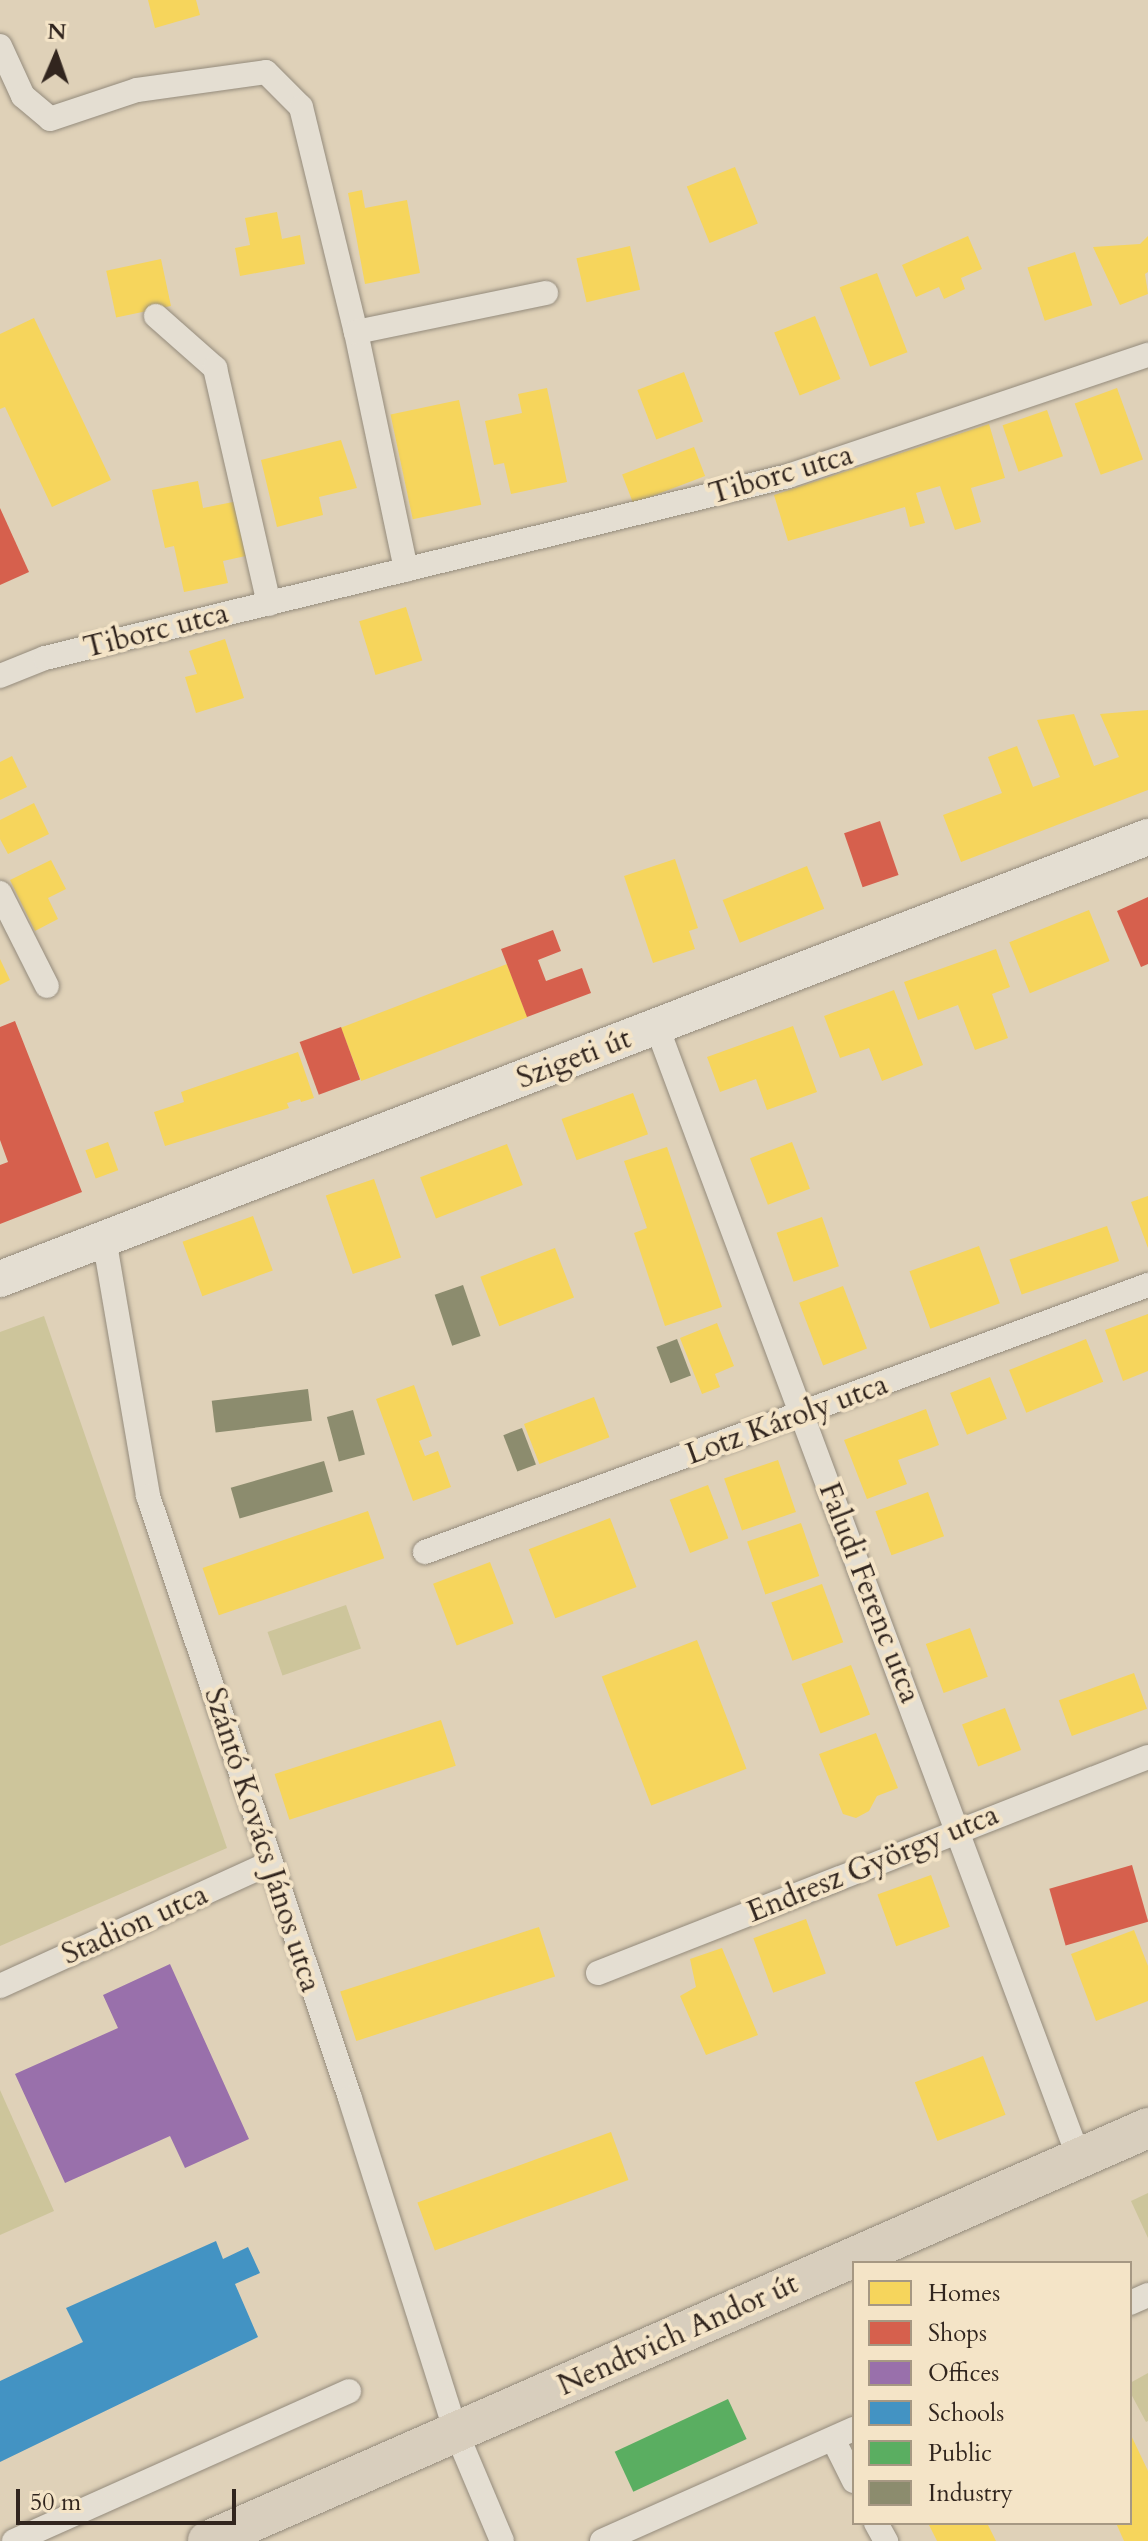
<!DOCTYPE html>
<meta charset="utf-8">
<style>
body{margin:0}
#map{position:relative;width:1148px;height:2541px;overflow:hidden;background:#dfd1b8;font-family:Cardo,serif}
div>[style]{position:absolute}
[style*='--x']{left:calc(var(--x)*1px);top:calc(var(--y)*1px);width:calc(var(--w)*1px);rotate:calc(var(--a)*1deg)}
.green>*{inset:0;background:#cdc59b;transform-origin:0 0}
.homes>*{inset:0;background:#f6d55c;transform-origin:0 0}
.shops>*{inset:0;background:#d6604d;transform-origin:0 0}
.offices>*{inset:0;background:#9970ab}
.schools>*{inset:0;background:#4393c3}
.public>*{inset:0;background:#5aae61;transform-origin:0 0}
.industry>*{inset:0;background:#8c8c6e;transform-origin:0 0}
.roads{filter:drop-shadow(0 0 2px #948b7c) drop-shadow(0 0 2px #948b7c)}
.street>*{height:24px;margin:-12px;padding:0 12px;transform-origin:12px;border-radius:12px;background:#e4ded2}
.secondary>*{height:36px;margin:-18px;padding:0 18px;transform-origin:18px;border-radius:18px;background:#e4ded2}
.primary>*{height:40px;margin:-20px;padding:0 20px;transform-origin:20px;border-radius:20px;background:#d8cebd}
span{translate:-50% -50%;white-space:nowrap;text-align:center;line-height:1.15;-webkit-text-stroke:8px #f4e4c7;paint-order:stroke}
.street-label{font-size:30px;color:#31251e}
.legend{position:absolute;left:852px;top:2261px;width:280px;height:264px;box-sizing:border-box;background:#f4e4c7;border:2px solid #a69883;margin:0;padding:10px 14px;list-style:none;font-size:24px;color:#31251e}
.legend li{display:flex;align-items:center;gap:16px;height:40px}
.legend b{width:40px;border:2px solid #a69883}
.north{position:absolute;left:16px;top:16px;width:80px;height:80px;-webkit-text-stroke:6px #f4e4c7;paint-order:stroke;rotate:2deg;font-size:22px;font-weight:700;line-height:32px;text-align:center;color:#31251e}
.north::after{content:'';display:block;margin:auto;width:28px;height:36px;background:#31251e;clip-path:polygon(50% 0,100% 100%,50% 72%,0 100%)}
.scale{position:absolute;left:16px;top:2489px;width:220px;height:36px;box-sizing:border-box;border:4px solid #31251e;border-top:0;padding-left:10px;font-size:24px;line-height:28px;white-space:nowrap;color:#31251e;-webkit-text-stroke:6px #f4e4c7;paint-order:stroke}
</style>
<div id="map">
<div class="green">
<div style="clip-path:polygon(44px 1316px,227px 1848px,0 1946px,0 1332px)"></div>
<div style="left:346px;top:1605px;width:46px;height:83px;rotate:71deg"></div>
<div style="clip-path:polygon(0 2090px,54px 2211px,0 2235px)"></div>
<div style="clip-path:polygon(1148px 2193px,1148px 2238px,1131px 2201px)"></div>
<div style="clip-path:polygon(1148px 2373px,1148px 2421px,1146px 2422px,1130px 2392px,1130px 2383px)"></div>
</div>
<div class="homes">
<div style="clip-path:polygon(148px 0,196px 0,200px 15px,155px 28px)"></div>
<div style="left:735px;top:167px;width:61px;height:52px;rotate:68deg"></div>
<div style="clip-path:polygon(362px 190px,365px 208px,407px 200px,420px 273px,365px 284px,348px 193px)"></div>
<div style="clip-path:polygon(277px 212px,282px 239px,300px 235px,305px 264px,240px 276px,235px 248px,250px 245px,245px 218px)"></div>
<div style="clip-path:polygon(968px 236px,982px 269px,961px 278px,965px 289px,944px 299px,939px 287px,916px 297px,902px 265px)"></div>
<div style="clip-path:polygon(1148px 236px,1148px 272px,1145px 274px,1148px 294px,1120px 305px,1093px 247px,1140px 244px)"></div>
<div style="left:630px;top:246px;width:45px;height:55px;rotate:77deg"></div>
<div style="left:1075px;top:252px;width:56px;height:50px;rotate:72deg"></div>
<div style="left:161px;top:259px;width:48px;height:56px;rotate:78deg"></div>
<div style="left:877px;top:273px;width:85px;height:40px;rotate:69deg"></div>
<div style="left:815px;top:316px;width:68px;height:44px;rotate:68deg"></div>
<div style="clip-path:polygon(34px 318px,111px 480px,52px 507px,5px 407px,0 409px,0 334px)"></div>
<div style="left:684px;top:372px;width:53px;height:50px;rotate:69deg"></div>
<div style="clip-path:polygon(547px 388px,567px 482px,511px 494px,504px 463px,494px 465px,485px 421px,522px 413px,518px 394px)"></div>
<div style="left:1117px;top:388px;width:76px;height:45px;rotate:70deg"></div>
<div style="left:459px;top:400px;width:107px;height:70px;rotate:78deg"></div>
<div style="left:1047px;top:410px;width:49px;height:47px;rotate:71deg"></div>
<div style="clip-path:polygon(989px 424px,1005px 478px,971px 488px,981px 522px,955px 530px,940px 486px,916px 493px,925px 523px,910px 527px,905px 507px,788px 541px,774px 495px)"></div>
<div style="clip-path:polygon(341px 440px,357px 488px,319px 497px,323px 515px,277px 527px,261px 460px)"></div>
<div style="left:694px;top:447px;width:31px;height:77px;rotate:69deg"></div>
<div style="clip-path:polygon(198px 481px,203px 508px,238px 501px,250px 555px,223px 561px,228px 583px,184px 592px,174px 546px,165px 548px,152px 490px)"></div>
<div style="left:406px;top:607px;width:56px;height:49px;rotate:73deg"></div>
<div style="clip-path:polygon(225px 639px,244px 698px,196px 713px,185px 677px,197px 674px,189px 651px)"></div>
<div style="clip-path:polygon(1148px 710px,1148px 790px,961px 862px,943px 815px,1002px 793px,988px 757px,1017px 746px,1033px 787px,1060px 777px,1037px 720px,1074px 714px,1094px 766px,1119px 757px,1100px 714px)"></div>
<div style="clip-path:polygon(12px 756px,27px 787px,0 800px,0 762px)"></div>
<div style="clip-path:polygon(34px 803px,49px 834px,8px 854px,0 839px,0 820px)"></div>
<div style="clip-path:polygon(675px 859px,698px 928px,689px 931px,695px 949px,653px 963px,624px 876px)"></div>
<div style="clip-path:polygon(51px 860px,66px 889px,48px 898px,58px 919px,35px 931px,10px 880px)"></div>
<div style="left:807px;top:866px;width:46px;height:91px;rotate:68deg"></div>
<div style="left:1089px;top:910px;width:55px;height:86px;rotate:68deg"></div>
<div style="clip-path:polygon(996px 949px,1010px 987px,992px 994px,1008px 1038px,975px 1050px,958px 1005px,918px 1020px,904px 982px)"></div>
<div style="clip-path:polygon(0 959px,10px 980px,0 985px)"></div>
<div style="left:507px;top:964px;width:57px;height:178px;rotate:69deg"></div>
<div style="clip-path:polygon(894px 990px,923px 1065px,882px 1081px,869px 1048px,840px 1058px,824px 1016px)"></div>
<div style="clip-path:polygon(793px 1026px,817px 1092px,767px 1110px,756px 1079px,720px 1092px,707px 1057px)"></div>
<div style="clip-path:polygon(298px 1052px,314px 1098px,301px 1102px,300px 1099px,287px 1103px,289px 1108px,165px 1146px,154px 1112px,184px 1102px,181px 1092px)"></div>
<div style="left:633px;top:1093px;width:44px;height:76px;rotate:70deg"></div>
<div style="left:108px;top:1142px;width:30px;height:24px;rotate:70deg"></div>
<div style="left:792px;top:1142px;width:50px;height:45px;rotate:69deg"></div>
<div style="left:507px;top:1144px;width:44px;height:93px;rotate:69deg"></div>
<div style="clip-path:polygon(667px 1147px,722px 1307px,665px 1326px,634px 1233px,647px 1228px,624px 1161px)"></div>
<div style="left:374px;top:1179px;width:83px;height:51px;rotate:71deg"></div>
<div style="clip-path:polygon(1148px 1196px,1148px 1248px,1131px 1202px)"></div>
<div style="left:253px;top:1216px;width:58px;height:75px;rotate:70deg"></div>
<div style="left:822px;top:1217px;width:52px;height:48px;rotate:71deg"></div>
<div style="left:1107px;top:1226px;width:37px;height:103px;rotate:71deg"></div>
<div style="left:979px;top:1246px;width:61px;height:74px;rotate:70deg"></div>
<div style="left:555px;top:1248px;width:53px;height:80px;rotate:69deg"></div>
<div style="left:843px;top:1286px;width:67px;height:47px;rotate:69deg"></div>
<div style="clip-path:polygon(1148px 1314px,1148px 1371px,1123px 1381px,1105px 1330px)"></div>
<div style="clip-path:polygon(717px 1323px,734px 1366px,715px 1374px,720px 1387px,702px 1394px,680px 1338px)"></div>
<div style="left:1086px;top:1339px;width:46px;height:83px;rotate:68deg"></div>
<div style="left:990px;top:1377px;width:45px;height:43px;rotate:68deg"></div>
<div style="clip-path:polygon(414px 1385px,432px 1436px,419px 1441px,425px 1456px,438px 1451px,451px 1487px,413px 1501px,376px 1399px)"></div>
<div style="left:594px;top:1397px;width:43px;height:75px;rotate:69deg"></div>
<div style="clip-path:polygon(926px 1409px,939px 1445px,898px 1460px,907px 1484px,867px 1499px,844px 1440px)"></div>
<div style="left:778px;top:1460px;width:55px;height:57px;rotate:71deg"></div>
<div style="left:708px;top:1485px;width:57px;height:41px;rotate:69deg"></div>
<div style="left:928px;top:1492px;width:47px;height:56px;rotate:70deg"></div>
<div style="left:368px;top:1511px;width:50px;height:175px;rotate:71deg"></div>
<div style="left:610px;top:1518px;width:74px;height:87px;rotate:69deg"></div>
<div style="left:801px;top:1523px;width:56px;height:57px;rotate:71deg"></div>
<div style="left:490px;top:1562px;width:66px;height:61px;rotate:69deg"></div>
<div style="left:822px;top:1584px;width:62px;height:54px;rotate:70deg"></div>
<div style="left:970px;top:1628px;width:52px;height:47px;rotate:70deg"></div>
<div style="left:697px;top:1640px;width:138px;height:102px;rotate:69deg"></div>
<div style="left:851px;top:1665px;width:53px;height:53px;rotate:69deg"></div>
<div style="left:1134px;top:1673px;width:38px;height:80px;rotate:70deg"></div>
<div style="left:1005px;top:1708px;width:45px;height:46px;rotate:69deg"></div>
<div style="left:441px;top:1720px;width:48px;height:175px;rotate:72deg"></div>
<div style="clip-path:polygon(876px 1733px,898px 1788px,877px 1796px,869px 1811px,856px 1818px,843px 1814px,819px 1754px)"></div>
<div style="left:931px;top:1875px;width:55px;height:57px;rotate:70deg"></div>
<div style="left:806px;top:1919px;width:58px;height:56px;rotate:70deg"></div>
<div style="left:539px;top:1927px;width:52px;height:209px;rotate:72deg"></div>
<div style="clip-path:polygon(1134px 1930px,1148px 1966px,1148px 2001px,1096px 2021px,1071px 1954px)"></div>
<div style="clip-path:polygon(722px 1948px,758px 2035px,706px 2055px,680px 1996px,696px 1987px,690px 1959px)"></div>
<div style="left:983px;top:2056px;width:63px;height:73px;rotate:69deg"></div>
<div style="left:611px;top:2132px;width:51px;height:206px;rotate:70deg"></div>
<div style="clip-path:polygon(1130px 2433px,1148px 2471px,1148px 2541px,1124px 2541px,1116px 2523px,1130px 2523px)"></div>
<div style="clip-path:polygon(928px 2523px,987px 2523px,996px 2541px,937px 2541px)"></div>
</div>
<div class="shops">
<div style="clip-path:polygon(0 508px,29px 572px,0 585px)"></div>
<div style="left:880px;top:821px;width:57px;height:38px;rotate:71deg"></div>
<div style="clip-path:polygon(1148px 897px,1148px 964px,1141px 967px,1117px 911px)"></div>
<div style="clip-path:polygon(553px 930px,561px 951px,538px 960px,546px 981px,582px 968px,591px 993px,527px 1017px,501px 949px)"></div>
<div style="clip-path:polygon(15px 1021px,82px 1192px,0 1224px,0 1165px,8px 1162px,0 1140px,0 1027px)"></div>
<div style="left:341px;top:1027px;width:56px;height:44px;rotate:70deg"></div>
<div style="left:1132px;top:1865px;width:59px;height:86px;rotate:74deg"></div>
</div>
<div class="offices">
<div style="clip-path:polygon(170px 1964px,249px 2139px,185px 2168px,170px 2136px,65px 2183px,15px 2074px,118px 2028px,103px 1995px)"></div>
</div>
<div class="schools">
<div style="clip-path:polygon(216px 2241px,223px 2259px,248px 2247px,260px 2273px,235px 2284px,258px 2337px,0 2462px,0 2381px,83px 2342px,66px 2308px)"></div>
</div>
<div class="public">
<div style="left:728px;top:2399px;width:44px;height:125px;rotate:65deg"></div>
</div>
<div class="industry">
<div style="left:463px;top:1285px;width:54px;height:30px;rotate:71deg"></div>
<div style="left:677px;top:1339px;width:39px;height:22px;rotate:69deg"></div>
<div style="left:308px;top:1389px;width:32px;height:97px;rotate:83deg"></div>
<div style="left:353px;top:1410px;width:46px;height:27px;rotate:75deg"></div>
<div style="left:522px;top:1428px;width:39px;height:20px;rotate:69deg"></div>
<div style="left:324px;top:1461px;width:32px;height:97px;rotate:74deg"></div>
</div>
<div class="roads">
<div class="street">
<div style="--x:0;--y:46;--w:55;--a:65.3"></div>
<div style="--x:23;--y:96;--w:35;--a:40"></div>
<div style="--x:50;--y:119;--w:92;--a:-18.4"></div>
<div style="--x:137;--y:90;--w:130;--a:-7.9"></div>
<div style="--x:266;--y:72;--w:49;--a:45"></div>
<div style="--x:301;--y:107;--w:232;--a:76.3"></div>
<div style="--x:356;--y:332;--w:243;--a:78.1"></div>
<div style="--x:156;--y:316;--w:79;--a:41.4"></div>
<div style="--x:215;--y:368;--w:242;--a:77.1"></div>
<div style="--x:356;--y:332;--w:194;--a:-11.6"></div>
<div style="--x:0;--y:676;--w:48;--a:-21.8"></div>
<div style="--x:45;--y:658;--w:765;--a:-13.76"></div>
<div style="--x:788;--y:476;--w:380;--a:-18.6"></div>
<div style="--x:0;--y:893;--w:104;--a:63.2"></div>
<div style="--x:657;--y:1027;--w:1207;--a:69.54"></div>
<div style="--x:104;--y:1238;--w:262;--a:80.3"></div>
<div style="--x:148;--y:1496;--w:635;--a:71.45"></div>
<div style="--x:350;--y:2098;--w:350;--a:72.4"></div>
<div style="--x:456;--y:2432;--w:118;--a:67.1"></div>
<div style="--x:425;--y:1552;--w:771;--a:-20.27"></div>
<div style="--x:598;--y:1973;--w:591;--a:-21.44"></div>
<div style="--x:0;--y:1986;--w:297;--a:-24.5"></div>
<div style="--x:1130;--y:2303;--w:20;--a:-24"></div>
<div style="--x:833;--y:2439;--w:47;--a:63.4"></div>
<div style="--x:876;--y:2523;--w:21;--a:61"></div>
<div style="--x:14;--y:2541;--w:367;--a:-24.1"></div>
<div style="--x:602;--y:2541;--w:276;--a:-24"></div>
</div>
<div class="secondary">
<div style="--x:0;--y:1279;--w:1230;--a:-21.06"></div>
</div>
<div class="primary">
<div style="--x:208;--y:2541;--w:1027;--a:-23.72"></div>
</div>
</div>
<div class="street-label">
<span style="left:781px;top:475px;rotate:-16deg">Tiborc utca</span>
<span style="left:156px;top:631px;rotate:-14deg">Tiborc utca</span>
<span style="left:574px;top:1059px;rotate:-21deg">Szigeti út</span>
<span style="left:787px;top:1420px;rotate:-20deg">Lotz Károly utca</span>
<span style="left:869px;top:1593px;rotate:69deg">Faludi Ferenc utca</span>
<span style="left:262px;top:1840px;rotate:72deg">Szántó Kovács János utca</span>
<span style="left:873px;top:1864px;rotate:-22deg">Endresz György utca</span>
<span style="left:135px;top:1925px;rotate:-24deg">Stadion utca</span>
<span style="left:678px;top:2335px;rotate:-24deg">Nendtvich Andor út</span>
</div>
<ul class="legend">
<li><b style="height:22px;background:#f6d55c"></b>Homes</li>
<li><b style="height:22px;background:#d6604d"></b>Shops</li>
<li><b style="height:22px;background:#9970ab"></b>Offices</li>
<li><b style="height:22px;background:#4393c3"></b>Schools</li>
<li><b style="height:22px;background:#5aae61"></b>Public</li>
<li><b style="height:22px;background:#8c8c6e"></b>Industry</li>
</ul>
<div class="north">N</div>
<div class="scale">50 m</div>
</div>
